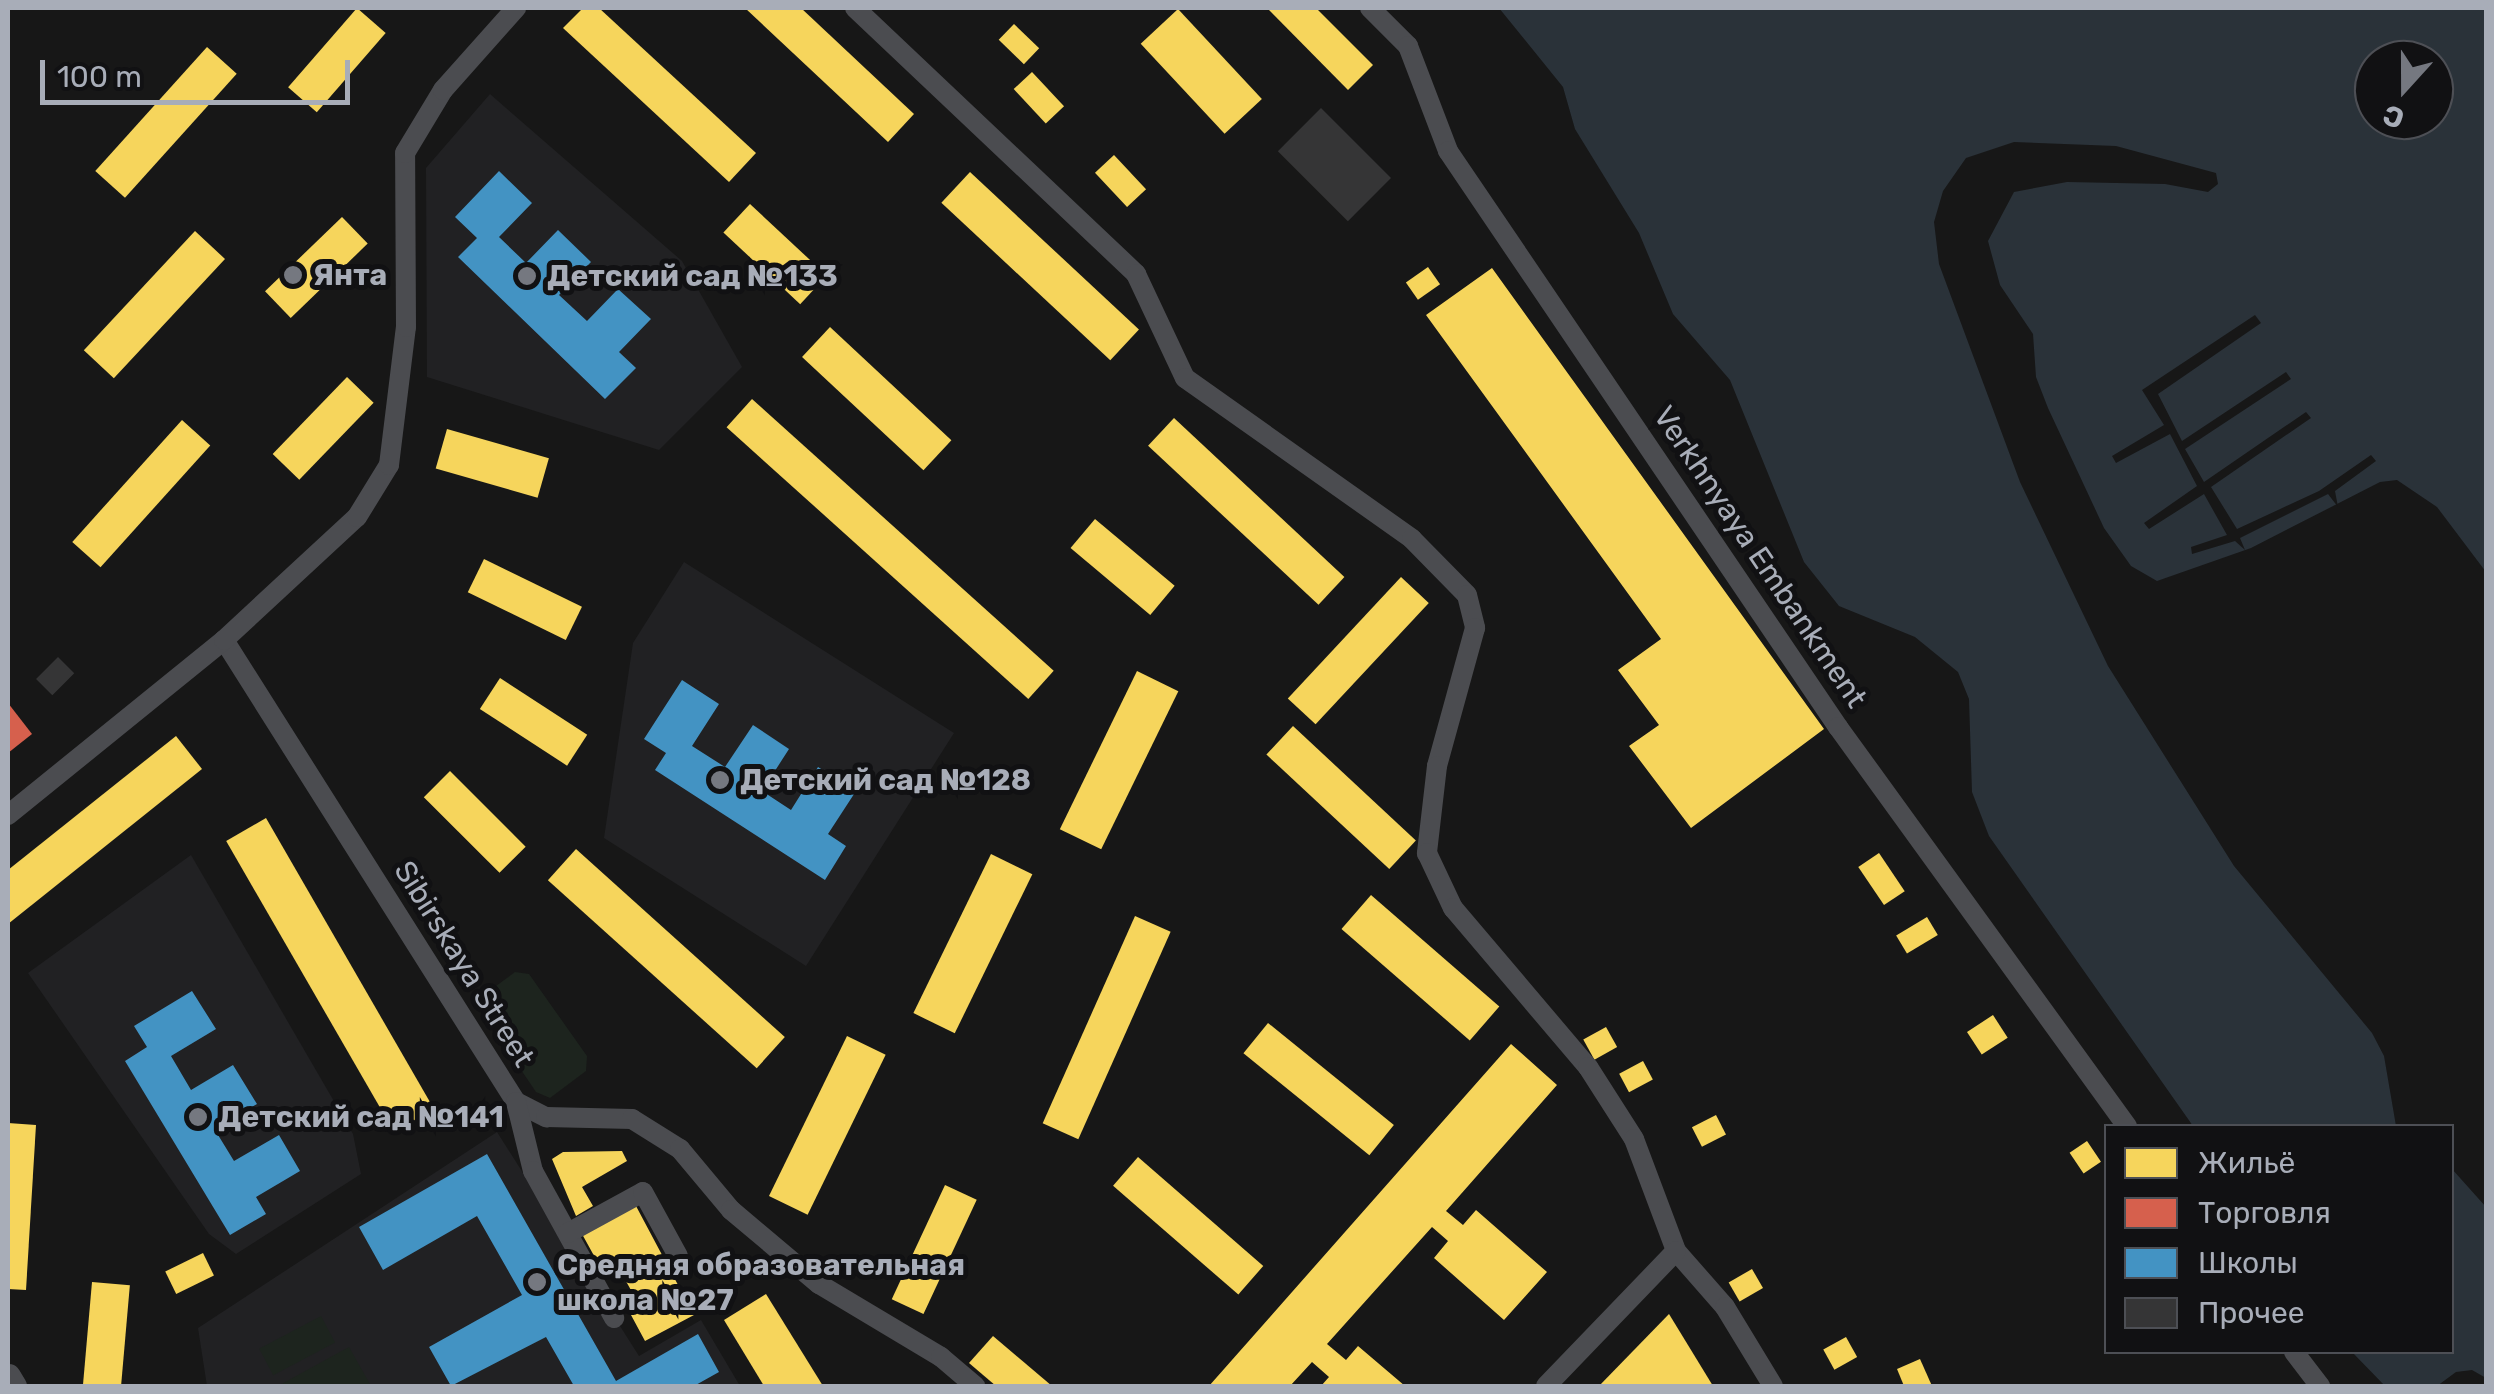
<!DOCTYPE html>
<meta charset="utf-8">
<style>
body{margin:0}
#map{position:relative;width:2494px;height:1394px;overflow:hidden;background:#171717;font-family:Rubik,sans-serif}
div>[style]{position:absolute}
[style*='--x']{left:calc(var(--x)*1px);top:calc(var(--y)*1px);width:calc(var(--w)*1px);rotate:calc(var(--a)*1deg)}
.built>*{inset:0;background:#212123}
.green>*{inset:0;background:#1d241e;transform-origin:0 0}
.water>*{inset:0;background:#2a3239}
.pier>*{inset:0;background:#171717}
.homes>*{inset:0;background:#f6d55c;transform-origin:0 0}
.shops>*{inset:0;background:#d6604d}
.schools>*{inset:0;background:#4393c3}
.building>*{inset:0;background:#353536;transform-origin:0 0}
.minor>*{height:20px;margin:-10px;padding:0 10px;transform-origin:10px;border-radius:10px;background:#4b4c50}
.tertiary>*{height:25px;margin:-12.5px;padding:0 12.5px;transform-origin:12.5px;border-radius:12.5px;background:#4b4c50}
.dots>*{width:28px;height:28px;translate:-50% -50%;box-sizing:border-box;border:5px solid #111113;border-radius:50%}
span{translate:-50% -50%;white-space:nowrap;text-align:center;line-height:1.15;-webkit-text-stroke:10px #111113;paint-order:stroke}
.poi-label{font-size:30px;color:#a8adb8;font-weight:700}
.left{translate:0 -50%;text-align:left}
.street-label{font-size:30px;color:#a8adb8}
.frame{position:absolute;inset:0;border:10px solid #a8adb8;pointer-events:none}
.legend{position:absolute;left:2104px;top:1124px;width:350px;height:230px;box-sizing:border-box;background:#111113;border:2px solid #4d4f55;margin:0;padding:12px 18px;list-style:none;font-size:30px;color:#a8adb8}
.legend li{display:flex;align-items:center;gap:20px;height:50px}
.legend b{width:50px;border:2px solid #4d4f55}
.north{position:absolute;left:2354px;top:40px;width:100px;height:100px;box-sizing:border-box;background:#111113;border:2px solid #4d4f55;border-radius:50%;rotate:201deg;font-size:28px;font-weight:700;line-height:40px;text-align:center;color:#a8adb8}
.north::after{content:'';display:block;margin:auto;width:35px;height:45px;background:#757880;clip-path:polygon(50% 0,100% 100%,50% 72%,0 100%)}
.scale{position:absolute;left:40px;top:60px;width:310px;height:45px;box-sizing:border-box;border:5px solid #a8adb8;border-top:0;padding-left:12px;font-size:30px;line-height:35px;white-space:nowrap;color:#a8adb8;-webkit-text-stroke:8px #111113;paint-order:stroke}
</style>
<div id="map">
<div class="built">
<div style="clip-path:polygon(490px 94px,682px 261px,742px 367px,659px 450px,427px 377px,426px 168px)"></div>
<div style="clip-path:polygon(684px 562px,954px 733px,806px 966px,604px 838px,633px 643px)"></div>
<div style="clip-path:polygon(191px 855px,353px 1134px,361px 1174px,236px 1254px,209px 1234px,28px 973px)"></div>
<div style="clip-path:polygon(497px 1132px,639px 1356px,701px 1320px,740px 1386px,207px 1386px,198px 1328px)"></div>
</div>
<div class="green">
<div style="clip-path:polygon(515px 972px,529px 974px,587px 1056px,586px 1071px,550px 1098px,536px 1092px,480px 1009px,481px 997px)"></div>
<div style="left:321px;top:1316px;width:30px;height:70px;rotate:62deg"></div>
<div style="clip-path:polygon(349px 1347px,371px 1386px,278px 1386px)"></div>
</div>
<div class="water">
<div style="clip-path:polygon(evenodd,1499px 8px,2486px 8px,2486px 572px,2437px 507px,2397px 480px,2380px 482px,2251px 548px,2157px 581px,2131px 566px,2104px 528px,2048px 408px,2036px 377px,2033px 334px,2000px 285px,1988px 241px,2014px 192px,2067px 182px,2165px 184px,2208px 192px,2218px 184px,2216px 173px,2116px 146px,2014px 142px,1966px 158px,1943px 191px,1934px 222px,1939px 264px,2020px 482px,2108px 666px,2234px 866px,2372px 1033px,2384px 1056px,2396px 1126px,2193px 1126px,1989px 836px,1972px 792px,1969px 699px,1958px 672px,1915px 637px,1839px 606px,1804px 562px,1730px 380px,1673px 314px,1639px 233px,1575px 129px,1563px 87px,1499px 8px,2374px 60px,2434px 60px,2434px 120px,2374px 120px,2374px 60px)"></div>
<div style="clip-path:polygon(2452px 1169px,2486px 1207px,2486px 1378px,2472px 1370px,2456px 1372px,2437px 1386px,2385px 1386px,2352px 1352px,2452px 1352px)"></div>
</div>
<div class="pier">
<div style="clip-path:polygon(2255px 315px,2261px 323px,2158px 394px,2182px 441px,2286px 372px,2291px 379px,2185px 449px,2204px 482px,2306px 412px,2311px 418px,2211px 487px,2237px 529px,2319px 491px,2371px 455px,2376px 461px,2335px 491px,2338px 507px,2328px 494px,2240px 538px,2245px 550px,2235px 541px,2192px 554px,2191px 547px,2227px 535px,2204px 494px,2149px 529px,2144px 523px,2197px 486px,2170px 434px,2116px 463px,2112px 456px,2164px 425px,2142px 390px)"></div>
</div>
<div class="homes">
<div style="left:357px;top:8px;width:38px;height:105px;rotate:41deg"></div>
<div style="clip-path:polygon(583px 8px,599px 8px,756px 153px,729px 182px,563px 28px)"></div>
<div style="clip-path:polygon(745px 8px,801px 8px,914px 114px,888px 142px)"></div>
<div style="clip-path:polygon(1267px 8px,1316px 8px,1373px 65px,1348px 90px)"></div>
<div style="left:1178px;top:9px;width:123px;height:51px;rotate:47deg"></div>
<div style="left:1014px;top:24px;width:35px;height:22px;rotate:44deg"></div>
<div style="left:207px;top:47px;width:40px;height:167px;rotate:42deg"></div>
<div style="left:1032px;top:72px;width:47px;height:25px;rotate:47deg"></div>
<div style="left:1114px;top:155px;width:47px;height:26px;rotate:47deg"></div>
<div style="left:970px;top:172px;width:231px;height:42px;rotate:43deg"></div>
<div style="left:750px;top:204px;width:105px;height:39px;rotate:43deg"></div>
<div style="left:342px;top:217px;width:37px;height:107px;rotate:46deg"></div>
<div style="left:195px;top:231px;width:41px;height:163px;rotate:43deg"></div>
<div style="left:1428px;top:267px;width:21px;height:27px;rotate:55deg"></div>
<div style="clip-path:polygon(1492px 268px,1824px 729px,1691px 828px,1629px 746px,1659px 725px,1618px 670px,1661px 639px,1426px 315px)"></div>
<div style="left:830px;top:327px;width:166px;height:41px;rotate:43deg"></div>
<div style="left:347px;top:377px;width:37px;height:107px;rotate:44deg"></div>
<div style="left:752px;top:399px;width:406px;height:38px;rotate:42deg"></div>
<div style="left:1174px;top:418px;width:233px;height:38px;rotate:43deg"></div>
<div style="left:182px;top:420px;width:38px;height:164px;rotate:42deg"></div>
<div style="left:447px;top:429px;width:106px;height:41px;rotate:16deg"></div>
<div style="left:1095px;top:519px;width:104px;height:38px;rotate:40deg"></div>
<div style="left:484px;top:559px;width:109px;height:37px;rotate:26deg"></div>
<div style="left:1401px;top:577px;width:38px;height:166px;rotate:43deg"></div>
<div style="left:1137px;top:671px;width:46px;height:176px;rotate:26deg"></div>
<div style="left:500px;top:678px;width:104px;height:37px;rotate:33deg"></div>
<div style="left:1293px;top:726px;width:168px;height:39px;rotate:43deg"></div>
<div style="clip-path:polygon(176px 736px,202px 769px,8px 924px,8px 870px)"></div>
<div style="left:450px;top:771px;width:107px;height:37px;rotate:45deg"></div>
<div style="left:266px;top:818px;width:336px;height:46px;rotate:60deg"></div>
<div style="left:576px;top:849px;width:281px;height:42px;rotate:42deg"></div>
<div style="left:1879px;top:853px;width:46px;height:25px;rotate:56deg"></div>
<div style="left:991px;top:854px;width:46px;height:177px;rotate:26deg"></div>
<div style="left:1371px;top:895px;width:170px;height:45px;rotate:41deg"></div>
<div style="left:1135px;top:916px;width:39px;height:227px;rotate:24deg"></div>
<div style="left:1927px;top:917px;width:21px;height:36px;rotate:59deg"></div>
<div style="left:1993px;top:1015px;width:27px;height:31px;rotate:57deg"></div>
<div style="left:1268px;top:1023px;width:162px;height:39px;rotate:39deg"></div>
<div style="left:1606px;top:1027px;width:23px;height:26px;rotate:61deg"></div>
<div style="left:847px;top:1036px;width:43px;height:178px;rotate:26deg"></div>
<div style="clip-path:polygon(1511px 1044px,1557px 1085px,1446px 1211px,1463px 1225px,1476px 1210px,1547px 1272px,1504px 1320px,1434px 1258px,1448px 1241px,1432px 1227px,1327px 1344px,1346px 1360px,1358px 1346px,1405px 1386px,1321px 1386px,1329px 1377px,1312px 1362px,1290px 1386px,1209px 1386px)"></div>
<div style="left:1643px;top:1061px;width:21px;height:27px;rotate:62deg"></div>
<div style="left:1716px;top:1115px;width:22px;height:27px;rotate:63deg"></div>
<div style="clip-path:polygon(8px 1123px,36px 1125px,26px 1290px,8px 1289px)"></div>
<div style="left:2087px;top:1141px;width:25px;height:21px;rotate:56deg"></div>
<div style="clip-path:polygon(622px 1151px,627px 1161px,582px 1187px,593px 1206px,576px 1216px,552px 1159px,563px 1152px)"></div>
<div style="left:1138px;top:1157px;width:166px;height:38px;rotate:41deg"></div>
<div style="left:945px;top:1185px;width:35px;height:126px;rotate:25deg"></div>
<div style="clip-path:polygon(636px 1206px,694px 1315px,645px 1341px,631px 1315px,642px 1310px,612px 1256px,598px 1263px,582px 1234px)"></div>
<div style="left:203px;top:1253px;width:25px;height:42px;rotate:64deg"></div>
<div style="left:1752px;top:1269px;width:22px;height:27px;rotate:60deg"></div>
<div style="left:92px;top:1282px;width:38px;height:104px;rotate:5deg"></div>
<div style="clip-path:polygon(766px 1294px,823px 1386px,764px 1386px,724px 1320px)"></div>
<div style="clip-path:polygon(1669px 1314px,1713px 1386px,1599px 1386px)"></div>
<div style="clip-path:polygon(993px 1336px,1052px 1386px,996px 1386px,969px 1363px)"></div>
<div style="left:1846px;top:1337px;width:23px;height:26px;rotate:61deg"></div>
<div style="clip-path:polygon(1920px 1359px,1932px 1386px,1904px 1386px,1897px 1369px)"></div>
</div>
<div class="shops">
<div style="clip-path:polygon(8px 703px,32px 734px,8px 753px)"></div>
</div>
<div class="schools">
<div style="clip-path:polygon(499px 171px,532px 203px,499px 237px,526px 263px,558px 230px,591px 262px,559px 295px,587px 321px,618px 289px,651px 319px,619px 352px,636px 368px,605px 399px,458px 257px,477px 238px,455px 217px)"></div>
<div style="clip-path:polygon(682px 680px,719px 704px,692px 746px,725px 767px,753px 725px,789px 749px,762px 791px,791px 810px,818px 767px,856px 791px,828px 834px,846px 846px,825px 880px,655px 770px,666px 753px,644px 739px)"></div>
<div style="clip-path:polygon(192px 991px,216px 1029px,171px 1056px,191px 1090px,233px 1065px,257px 1104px,215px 1130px,234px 1161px,279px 1135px,300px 1171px,256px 1197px,266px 1214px,230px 1235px,125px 1061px,147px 1047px,134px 1026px)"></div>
<div style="clip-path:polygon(487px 1154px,616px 1381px,698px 1334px,719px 1372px,694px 1386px,574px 1386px,546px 1337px,451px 1386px,429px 1347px,522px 1295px,477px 1216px,383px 1270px,359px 1227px)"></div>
</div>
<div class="building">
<div style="left:1321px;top:108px;width:99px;height:61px;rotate:45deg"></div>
<div style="left:58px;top:657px;width:23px;height:31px;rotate:45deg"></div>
</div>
<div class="minor">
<div style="--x:855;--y:8;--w:387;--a:43.4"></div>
<div style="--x:1136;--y:274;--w:115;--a:64.8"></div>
<div style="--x:1185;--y:378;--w:278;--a:35.3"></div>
<div style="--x:1412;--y:539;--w:78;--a:45.5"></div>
<div style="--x:1467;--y:595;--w:34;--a:76"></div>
<div style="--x:1475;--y:628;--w:143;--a:105.4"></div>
<div style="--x:1437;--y:766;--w:88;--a:96.6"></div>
<div style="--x:1427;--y:853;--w:61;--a:64.7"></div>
<div style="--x:1453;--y:908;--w:209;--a:49.7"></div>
<div style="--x:1588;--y:1067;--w:85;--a:57.4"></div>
<div style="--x:1634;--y:1139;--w:120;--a:69.4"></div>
<div style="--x:1676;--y:1251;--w:74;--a:48.8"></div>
<div style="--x:1725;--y:1307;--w:92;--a:58.7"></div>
<div style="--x:1370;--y:8;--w:54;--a:45"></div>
<div style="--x:1408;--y:46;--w:112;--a:69.1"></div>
<div style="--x:1448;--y:151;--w:696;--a:55.9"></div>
<div style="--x:1838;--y:727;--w:493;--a:54.1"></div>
<div style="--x:224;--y:640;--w:547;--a:57.71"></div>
<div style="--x:516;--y:1102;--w:34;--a:27"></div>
<div style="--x:546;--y:1117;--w:86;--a:1.3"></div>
<div style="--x:632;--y:1119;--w:57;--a:32"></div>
<div style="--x:680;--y:1149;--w:80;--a:50.1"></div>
<div style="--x:731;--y:1210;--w:115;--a:40.1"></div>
<div style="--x:819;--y:1284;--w:142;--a:30.9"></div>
<div style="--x:941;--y:1357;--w:45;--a:40.5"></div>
<div style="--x:8;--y:815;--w:278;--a:-39"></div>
<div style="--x:224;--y:640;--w:181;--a:-42.8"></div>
<div style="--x:357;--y:517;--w:61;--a:-58.4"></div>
<div style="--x:389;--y:465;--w:139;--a:-83"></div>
<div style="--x:406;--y:327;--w:174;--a:-90.3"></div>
<div style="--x:405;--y:153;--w:74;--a:-58.9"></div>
<div style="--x:443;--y:90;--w:110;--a:-48.3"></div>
<div style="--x:516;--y:1102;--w:71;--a:76.2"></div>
<div style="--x:533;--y:1171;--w:168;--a:61.1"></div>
<div style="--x:568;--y:1233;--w:85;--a:-28.7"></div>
<div style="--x:643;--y:1192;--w:73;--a:61.3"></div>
<div style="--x:2294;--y:1352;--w:43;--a:52.6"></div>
<div style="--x:1546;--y:1386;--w:187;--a:-46.1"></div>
</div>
<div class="tertiary">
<div style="--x:8;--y:1376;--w:12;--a:59"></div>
</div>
<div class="dots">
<div style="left:293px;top:275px;background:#757880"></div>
<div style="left:527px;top:276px;background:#757880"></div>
<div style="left:720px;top:780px;background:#757880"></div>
<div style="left:198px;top:1117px;background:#757880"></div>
<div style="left:537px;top:1282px;background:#757880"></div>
</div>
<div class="poi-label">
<span class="left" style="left:313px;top:275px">Янта</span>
<span class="left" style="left:547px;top:276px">Детский сад №133</span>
<span class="left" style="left:740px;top:780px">Детский сад №128</span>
<span class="left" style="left:218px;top:1117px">Детский сад №141</span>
<span class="left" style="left:557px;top:1282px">Средняя образовательная<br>школа №27</span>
</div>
<div class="street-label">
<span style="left:1760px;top:557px;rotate:56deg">Verkhnyaya Embankment</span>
<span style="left:464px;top:964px;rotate:58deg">Sibirskaya Street</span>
</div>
<div class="frame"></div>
<ul class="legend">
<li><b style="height:28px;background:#f6d55c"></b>Жильё</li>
<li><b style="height:28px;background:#d6604d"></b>Торговля</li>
<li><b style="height:28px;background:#4393c3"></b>Школы</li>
<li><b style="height:28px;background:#353536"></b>Прочее</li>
</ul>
<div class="north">С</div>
<div class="scale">100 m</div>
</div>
